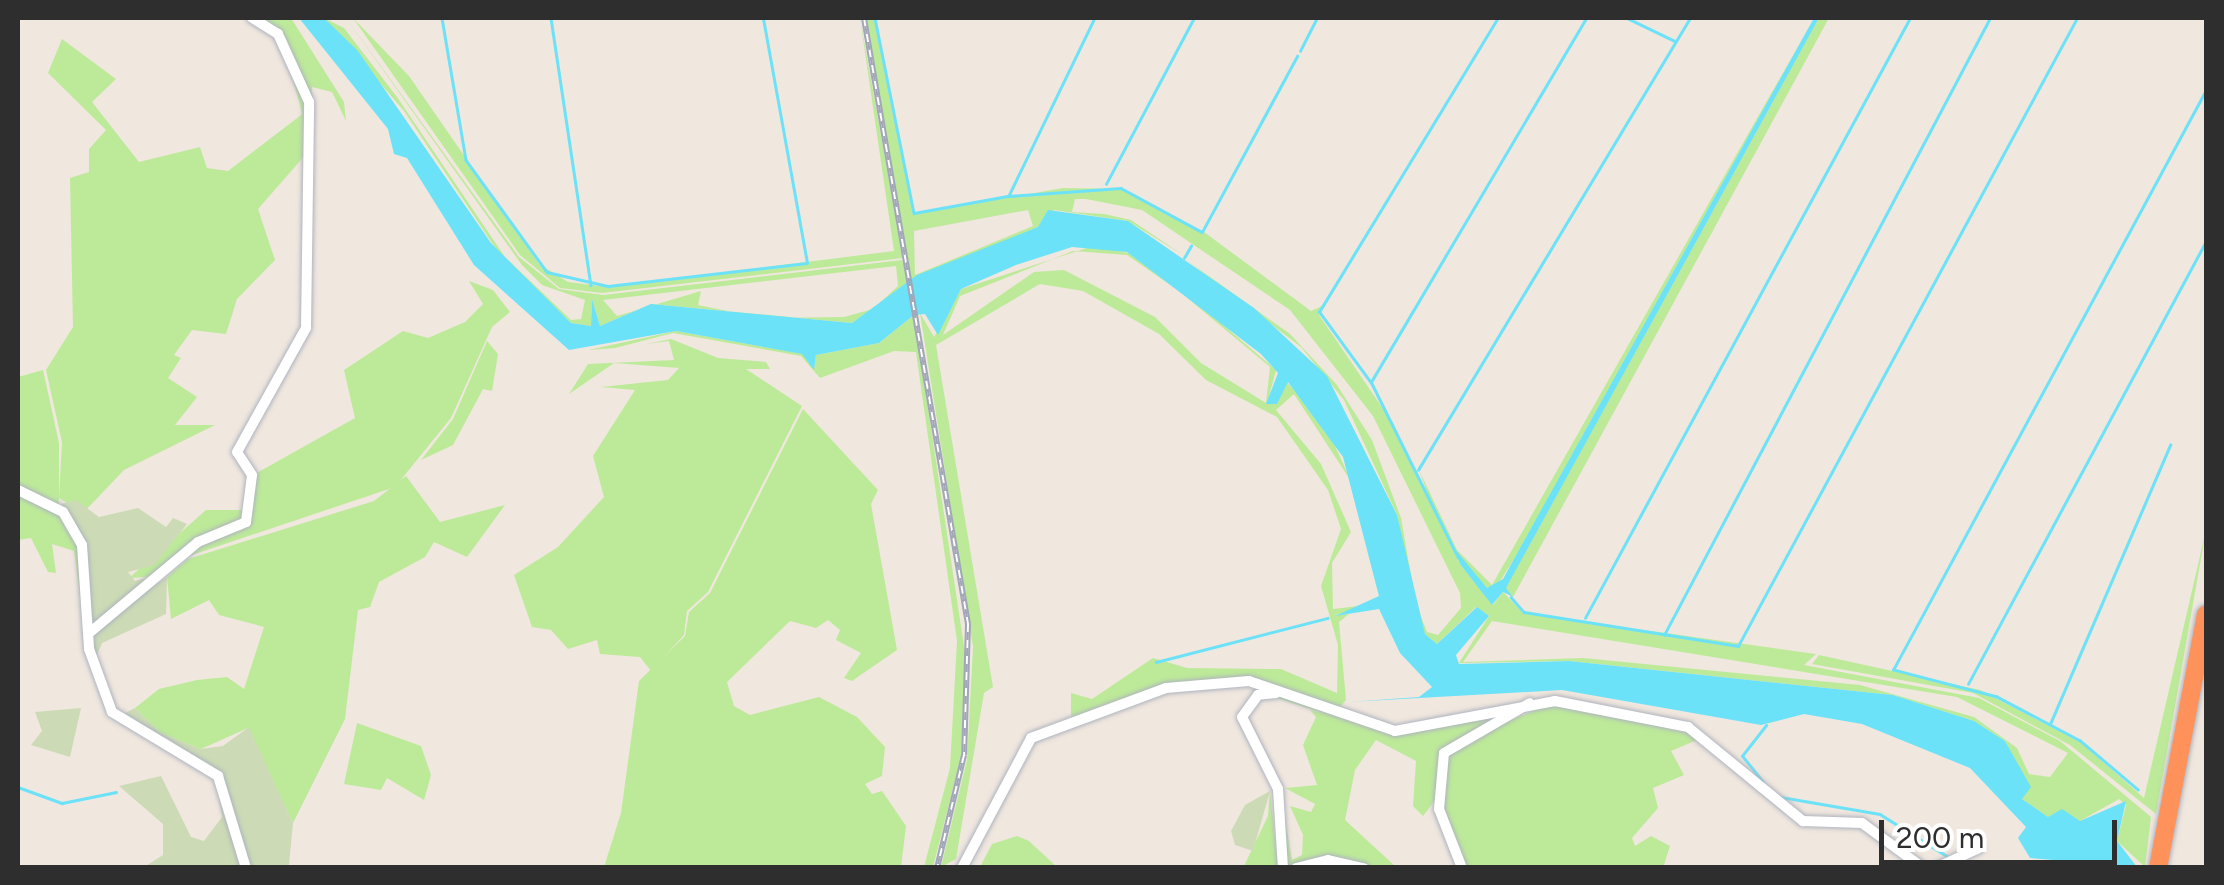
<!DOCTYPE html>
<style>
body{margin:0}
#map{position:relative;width:2224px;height:885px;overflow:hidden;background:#f0e7df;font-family:Figtree,sans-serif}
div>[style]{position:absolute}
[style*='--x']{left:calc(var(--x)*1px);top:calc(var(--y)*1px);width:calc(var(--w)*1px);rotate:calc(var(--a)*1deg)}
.green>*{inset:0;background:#bdea99}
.cemetery>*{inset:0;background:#ccdbb5}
.water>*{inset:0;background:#6ce2f8}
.stream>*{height:2.5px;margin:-1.25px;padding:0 1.25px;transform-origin:1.25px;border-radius:1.25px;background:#6ce2f8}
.roads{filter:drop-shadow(0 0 2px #afb4be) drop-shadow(0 0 2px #afb4be)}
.street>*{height:10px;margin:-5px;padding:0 5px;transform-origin:5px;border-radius:5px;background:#fff}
.highway>*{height:18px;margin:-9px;padding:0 9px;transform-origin:9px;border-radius:9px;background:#ff915b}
.rail>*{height:6px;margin-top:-3px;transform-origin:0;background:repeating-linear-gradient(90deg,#fff 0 8px,#a1a7b9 0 16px);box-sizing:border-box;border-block:2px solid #a1a7b9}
span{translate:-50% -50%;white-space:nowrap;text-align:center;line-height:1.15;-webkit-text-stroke:8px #fff;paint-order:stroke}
.frame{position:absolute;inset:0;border:20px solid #2e2e2e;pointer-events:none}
.scale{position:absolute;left:1879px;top:820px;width:238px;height:45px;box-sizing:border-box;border:5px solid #2e2e2e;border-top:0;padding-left:12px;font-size:30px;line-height:35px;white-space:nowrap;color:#2e2e2e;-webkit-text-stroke:8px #fff;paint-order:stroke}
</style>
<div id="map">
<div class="green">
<div style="clip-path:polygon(254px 18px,291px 18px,344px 102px,346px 121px,332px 92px,312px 87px,313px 153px,281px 37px)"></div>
<div style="clip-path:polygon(evenodd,324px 18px,344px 28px,397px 97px,505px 257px,571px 320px,581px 319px,585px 300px,542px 285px,522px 265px,346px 18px,519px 257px,559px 289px,603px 295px,902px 260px,909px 283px,852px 323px,651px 304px,600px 326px,592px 299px,591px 326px,571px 323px,500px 255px,404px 111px,324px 18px,896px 266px,898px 286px,873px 309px,844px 317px,762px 318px,698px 305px,701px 291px,617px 316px,603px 300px,896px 266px)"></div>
<div style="clip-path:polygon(353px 18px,409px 76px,539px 264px,568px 282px,608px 287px,894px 251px,860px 18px,903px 258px,602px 293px,560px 288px,520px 255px)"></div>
<div style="clip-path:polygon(evenodd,874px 18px,914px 214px,1063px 188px,1121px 189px,1204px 232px,1311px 311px,1322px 306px,1319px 315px,1392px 422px,1460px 564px,1493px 605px,1503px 592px,1523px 613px,1816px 654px,1804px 665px,1979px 698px,2060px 741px,2151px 817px,2145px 867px,2117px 841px,2126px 805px,2119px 799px,2080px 821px,2049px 818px,2022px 799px,2027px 783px,2005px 741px,1974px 721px,1893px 695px,1569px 661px,1459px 663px,1489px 616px,1476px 607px,1437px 644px,1425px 634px,1413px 608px,1397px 515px,1344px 400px,1301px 347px,1185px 259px,1290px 334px,1337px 385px,1372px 440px,1401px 518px,1416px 604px,1427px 632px,1438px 635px,1461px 608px,1460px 593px,1373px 416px,1290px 310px,1142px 210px,1086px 199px,1075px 199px,1072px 212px,1104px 214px,1131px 220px,1183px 255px,1128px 221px,1054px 210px,1038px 227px,912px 282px,866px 21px,874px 18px,1028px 210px,1033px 226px,915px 275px,914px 231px,1028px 210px,874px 18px,1492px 621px,1957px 697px,2068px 753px,2050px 777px,2029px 774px,2017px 748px,1974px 717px,1860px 685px,1583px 658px,1463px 662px,1492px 621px)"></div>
<div style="clip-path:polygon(1814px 18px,1519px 552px,1496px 587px,1487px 588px,1462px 562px,1428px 494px,1419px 470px,1457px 550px,1492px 585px)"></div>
<div style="clip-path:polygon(1819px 18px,1829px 18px,1513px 597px,1505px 589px)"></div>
<div style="clip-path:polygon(62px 39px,116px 79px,92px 102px,139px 162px,200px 147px,207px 168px,228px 171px,309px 109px,307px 153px,258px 209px,275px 260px,237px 299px,226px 334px,192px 330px,174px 355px,181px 358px,168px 378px,197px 397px,175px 425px,215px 425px,124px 470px,83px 513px,59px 498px,62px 442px,46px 370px,73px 327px,70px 178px,89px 172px,89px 149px,106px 130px,48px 73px)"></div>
<div style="clip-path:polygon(evenodd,1093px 246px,1134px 254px,1163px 274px,1276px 370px,1267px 404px,1286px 381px,1325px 424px,1363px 507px,1379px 596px,1349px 478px,1294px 394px,1276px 410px,1321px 464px,1351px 532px,1332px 563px,1333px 609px,1375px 604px,1335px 615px,1349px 614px,1339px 622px,1346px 700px,1340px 707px,1253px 678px,1159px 688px,1071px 717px,1071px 693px,1092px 699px,1153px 658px,1187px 668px,1281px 669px,1337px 693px,1338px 645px,1321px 586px,1341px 529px,1328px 490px,1277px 417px,1206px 380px,1159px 334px,1083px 291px,1040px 284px,936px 345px,993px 687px,984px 693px,956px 859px,941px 867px,967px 760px,973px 647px,920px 313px,934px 337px,961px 289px,1093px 246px,1073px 251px,1127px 255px,1179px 291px,1270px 367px,1266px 403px,1201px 363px,1155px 317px,1064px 270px,1034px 272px,943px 335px,960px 296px,1073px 251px)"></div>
<div style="clip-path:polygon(469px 281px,493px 290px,510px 312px,492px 327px,451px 418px,395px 487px,189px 556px,206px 537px,164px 576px,129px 578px,206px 510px,252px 510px,253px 475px,355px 418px,344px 370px,403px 331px,428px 338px,465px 322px,483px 304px)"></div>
<div style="clip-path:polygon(914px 315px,967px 666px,961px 757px,933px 867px,924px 867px,950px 768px,957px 641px,916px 352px,894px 351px,820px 378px,801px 356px,673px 333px,615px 348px,588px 350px,676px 331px,803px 354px,814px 369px,816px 355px,879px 343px)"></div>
<div style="clip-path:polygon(671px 339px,718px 358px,766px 362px,770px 369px,746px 369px,802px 406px,708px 592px,687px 611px,684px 635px,651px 671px,640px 657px,600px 654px,597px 640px,568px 649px,551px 630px,532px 627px,514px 575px,558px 547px,604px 497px,593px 456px,635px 390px,601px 387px,668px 380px,679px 368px,614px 363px,569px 394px,588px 364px,674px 360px,669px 341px,646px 344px)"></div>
<div style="clip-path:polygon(487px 341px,498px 354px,492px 391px,483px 389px,453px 445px,421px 460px,453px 419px)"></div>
<div style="clip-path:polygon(43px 370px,59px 443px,59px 507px,18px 489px,18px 377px)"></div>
<div style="clip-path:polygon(803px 409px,878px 490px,871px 504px,897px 650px,852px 681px,844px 678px,861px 653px,836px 640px,840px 630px,828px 620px,816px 628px,790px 621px,727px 682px,734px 706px,750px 715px,819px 697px,857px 717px,885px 747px,882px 776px,865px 784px,872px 794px,882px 791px,906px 826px,901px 867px,604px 867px,621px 813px,639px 681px,685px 636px,689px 612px,710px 593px)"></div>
<div style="clip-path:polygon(406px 476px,440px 522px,505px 505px,467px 557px,434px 542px,425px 557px,379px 582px,370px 607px,358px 610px,345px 719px,293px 823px,248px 728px,201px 749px,161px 733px,135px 708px,159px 689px,197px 680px,227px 677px,244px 689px,264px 627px,219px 615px,209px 600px,171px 619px,167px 577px,188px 559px,374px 501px)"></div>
<div style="clip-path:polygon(18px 491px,56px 509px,81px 545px,81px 603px,74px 551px,52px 544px,56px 573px,48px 572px,31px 538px,18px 540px)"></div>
<div style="clip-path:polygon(2206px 530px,2156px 814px,2070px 745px,1973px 693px,1812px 664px,1819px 655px,1980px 690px,2080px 742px,2144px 798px)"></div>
<div style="clip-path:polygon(1289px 697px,1394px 732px,1516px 712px,1447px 745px,1438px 796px,1423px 816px,1413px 806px,1416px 761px,1376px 740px,1355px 770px,1345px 820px,1396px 867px,1289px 866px,1284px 864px,1283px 807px,1292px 860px,1302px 855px,1303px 835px,1290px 806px,1311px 812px,1315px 804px,1285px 788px,1317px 785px,1303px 745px,1316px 717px,1310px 710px,1325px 714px,1268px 695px)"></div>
<div style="clip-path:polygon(1555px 702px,1704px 737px,1671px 751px,1684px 775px,1653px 788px,1658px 808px,1632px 838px,1635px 846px,1651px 836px,1670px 846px,1663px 868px,1465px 867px,1443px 814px,1443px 765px,1455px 743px)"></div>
<div style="clip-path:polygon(357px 723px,421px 746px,431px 775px,424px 800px,387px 778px,381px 790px,344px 784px)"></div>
<div style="clip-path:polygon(1270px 791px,1278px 867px,1243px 868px,1268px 816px)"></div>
<div style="clip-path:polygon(1017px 836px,1029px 841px,1057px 867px,980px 867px,992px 844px)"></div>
</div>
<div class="cemetery">
<div style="clip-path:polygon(76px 500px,99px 517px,138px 508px,166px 527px,173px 518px,187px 524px,155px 565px,128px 572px,135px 581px,159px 574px,90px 629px,87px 552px,61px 504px)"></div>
<div style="clip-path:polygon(167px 577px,166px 614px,102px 643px,94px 662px,93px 631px)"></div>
<div style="clip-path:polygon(81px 708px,70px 757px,31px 745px,42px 731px,35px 712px)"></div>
<div style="clip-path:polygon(135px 708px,161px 733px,201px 749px,223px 746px,249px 727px,293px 823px,289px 865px,248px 867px,219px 775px,118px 717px)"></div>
<div style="clip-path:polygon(161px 776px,191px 837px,204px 841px,222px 817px,216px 777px,245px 867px,144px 867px,163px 855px,163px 824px,119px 786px)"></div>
<div style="clip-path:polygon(1270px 791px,1253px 851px,1235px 845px,1231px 831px,1245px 805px)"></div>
</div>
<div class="water">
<div style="clip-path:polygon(299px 18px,324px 18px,358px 51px,491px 243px,571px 323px,591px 326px,592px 299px,600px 326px,651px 304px,852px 323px,917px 275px,1038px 227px,1048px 210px,1128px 221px,1254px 308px,1327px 376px,1397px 515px,1425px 634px,1437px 644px,1477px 607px,1489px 616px,1456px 655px,1459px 664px,1569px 661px,1893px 695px,1974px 721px,2005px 741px,2031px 787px,2022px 799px,2048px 817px,2062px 809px,2080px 821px,2126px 801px,2117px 841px,2137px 867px,2030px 858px,2018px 838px,2026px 827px,1970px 768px,1862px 724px,1804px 714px,1761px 725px,1562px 690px,1348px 702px,1419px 697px,1432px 687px,1400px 653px,1379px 609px,1335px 616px,1379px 596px,1343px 457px,1288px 382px,1277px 404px,1266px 404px,1278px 373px,1261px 354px,1127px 252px,1072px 247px,1016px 265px,961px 289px,938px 335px,925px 314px,914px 315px,879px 343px,816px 355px,814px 370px,802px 354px,676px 331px,569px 350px,474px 265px,407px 158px,394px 154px,388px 129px)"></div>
<div style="clip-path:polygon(1814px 18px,1819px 18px,1506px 588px,1513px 597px,1503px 592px,1492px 605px,1460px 564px,1454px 548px,1487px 588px,1503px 579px)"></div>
</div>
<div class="stream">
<div style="--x:442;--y:18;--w:144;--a:80.4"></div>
<div style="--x:466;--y:160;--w:138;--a:54.1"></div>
<div style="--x:547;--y:272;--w:63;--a:12.9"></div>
<div style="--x:608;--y:286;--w:200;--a:-6.6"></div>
<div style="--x:807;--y:263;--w:249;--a:-100.2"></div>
<div style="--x:551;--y:18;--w:270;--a:81.5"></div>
<div style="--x:875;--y:18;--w:199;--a:78.7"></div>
<div style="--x:914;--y:213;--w:96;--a:-10.3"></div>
<div style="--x:1095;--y:18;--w:198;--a:115.8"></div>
<div style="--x:1009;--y:196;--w:112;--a:-4.1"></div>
<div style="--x:1121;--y:188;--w:92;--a:28.5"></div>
<div style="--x:1202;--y:232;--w:200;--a:-61.6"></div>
<div style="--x:1627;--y:18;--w:53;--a:25.6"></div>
<div style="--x:1300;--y:51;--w:37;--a:-63"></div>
<div style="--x:1106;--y:184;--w:188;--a:-62.1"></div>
<div style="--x:1184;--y:258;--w:14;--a:-60"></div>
<div style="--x:1371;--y:382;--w:423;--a:-59.4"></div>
<div style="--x:1418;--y:470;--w:528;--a:-58.96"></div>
<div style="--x:1458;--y:558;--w:195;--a:-116.4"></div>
<div style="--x:1371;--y:383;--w:88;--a:-126.2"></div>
<div style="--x:1319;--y:312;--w:344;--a:-58.7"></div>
<div style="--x:1511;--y:597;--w:20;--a:49"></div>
<div style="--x:1524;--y:612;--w:217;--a:9"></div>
<div style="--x:1738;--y:646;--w:714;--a:-61.64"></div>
<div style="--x:1585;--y:618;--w:682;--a:-61.56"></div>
<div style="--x:1664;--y:635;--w:698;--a:-62.15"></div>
<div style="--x:1156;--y:662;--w:177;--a:-14.4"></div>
<div style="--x:1968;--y:684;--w:503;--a:-61.75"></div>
<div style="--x:2050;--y:724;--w:304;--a:-66.7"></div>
<div style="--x:1763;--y:782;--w:33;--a:-129"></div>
<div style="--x:1742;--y:756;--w:39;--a:-52"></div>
<div style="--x:18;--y:787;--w:47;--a:20"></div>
<div style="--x:62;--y:803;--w:55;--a:-11.5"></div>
<div style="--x:2138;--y:790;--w:76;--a:-139.8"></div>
<div style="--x:2080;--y:741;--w:94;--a:-152.1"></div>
<div style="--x:1997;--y:697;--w:107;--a:-165.4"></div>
<div style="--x:1893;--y:670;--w:659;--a:-61.65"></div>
<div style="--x:1781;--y:797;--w:100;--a:9.7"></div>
<div style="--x:1880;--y:814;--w:79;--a:32.1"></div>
</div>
<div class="roads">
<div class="street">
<div style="--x:18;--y:490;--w:50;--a:26.1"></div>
<div style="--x:63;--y:512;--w:38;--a:60"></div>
<div style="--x:82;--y:545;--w:104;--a:86.1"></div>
<div style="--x:89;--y:649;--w:67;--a:69.9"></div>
<div style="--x:112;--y:712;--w:124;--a:31.1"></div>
<div style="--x:218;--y:776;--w:96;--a:73.1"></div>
<div style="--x:88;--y:634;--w:143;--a:-39.9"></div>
<div style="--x:198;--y:542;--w:52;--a:-22.6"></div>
<div style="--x:246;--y:522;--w:47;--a:-82.7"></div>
<div style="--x:252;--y:475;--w:27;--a:-123"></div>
<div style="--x:237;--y:452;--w:142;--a:-60.9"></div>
<div style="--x:306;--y:328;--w:226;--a:-89.2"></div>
<div style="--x:309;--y:102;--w:75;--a:-114.5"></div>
<div style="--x:278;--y:34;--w:31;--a:-148"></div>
<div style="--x:1276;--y:693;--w:18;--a:174"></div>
<div style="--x:1258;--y:695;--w:27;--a:126"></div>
<div style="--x:1242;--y:717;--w:80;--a:63.4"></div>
<div style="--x:1278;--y:789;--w:79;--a:86.4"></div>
<div style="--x:962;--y:868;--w:147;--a:-62"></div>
<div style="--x:1031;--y:738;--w:144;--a:-20.3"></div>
<div style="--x:1166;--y:688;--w:83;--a:-4.8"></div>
<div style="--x:1249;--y:681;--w:154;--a:18.9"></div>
<div style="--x:1395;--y:731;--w:163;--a:-10.6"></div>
<div style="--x:1555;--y:701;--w:136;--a:11.1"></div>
<div style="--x:1688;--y:727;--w:149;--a:39.3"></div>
<div style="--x:1803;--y:821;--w:59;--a:1.9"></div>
<div style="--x:1862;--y:823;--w:76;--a:36.4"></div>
<div style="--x:1296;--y:868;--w:33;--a:-14"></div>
<div style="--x:1328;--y:860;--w:37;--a:13"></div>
<div style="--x:1462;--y:868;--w:63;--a:-111.3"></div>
<div style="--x:1439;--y:809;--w:56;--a:-84.9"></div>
<div style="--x:1444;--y:753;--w:99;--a:-30.2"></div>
<div style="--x:1936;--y:868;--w:47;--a:-24.9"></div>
</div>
<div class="highway">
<div style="--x:2158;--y:868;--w:258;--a:-79.3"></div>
</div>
</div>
<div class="rail">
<div style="--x:864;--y:18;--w:615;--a:80.26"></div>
<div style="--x:968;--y:624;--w:131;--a:91.7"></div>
<div style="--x:964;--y:755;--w:116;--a:103.4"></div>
</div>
<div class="frame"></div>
<div class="scale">200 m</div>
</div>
